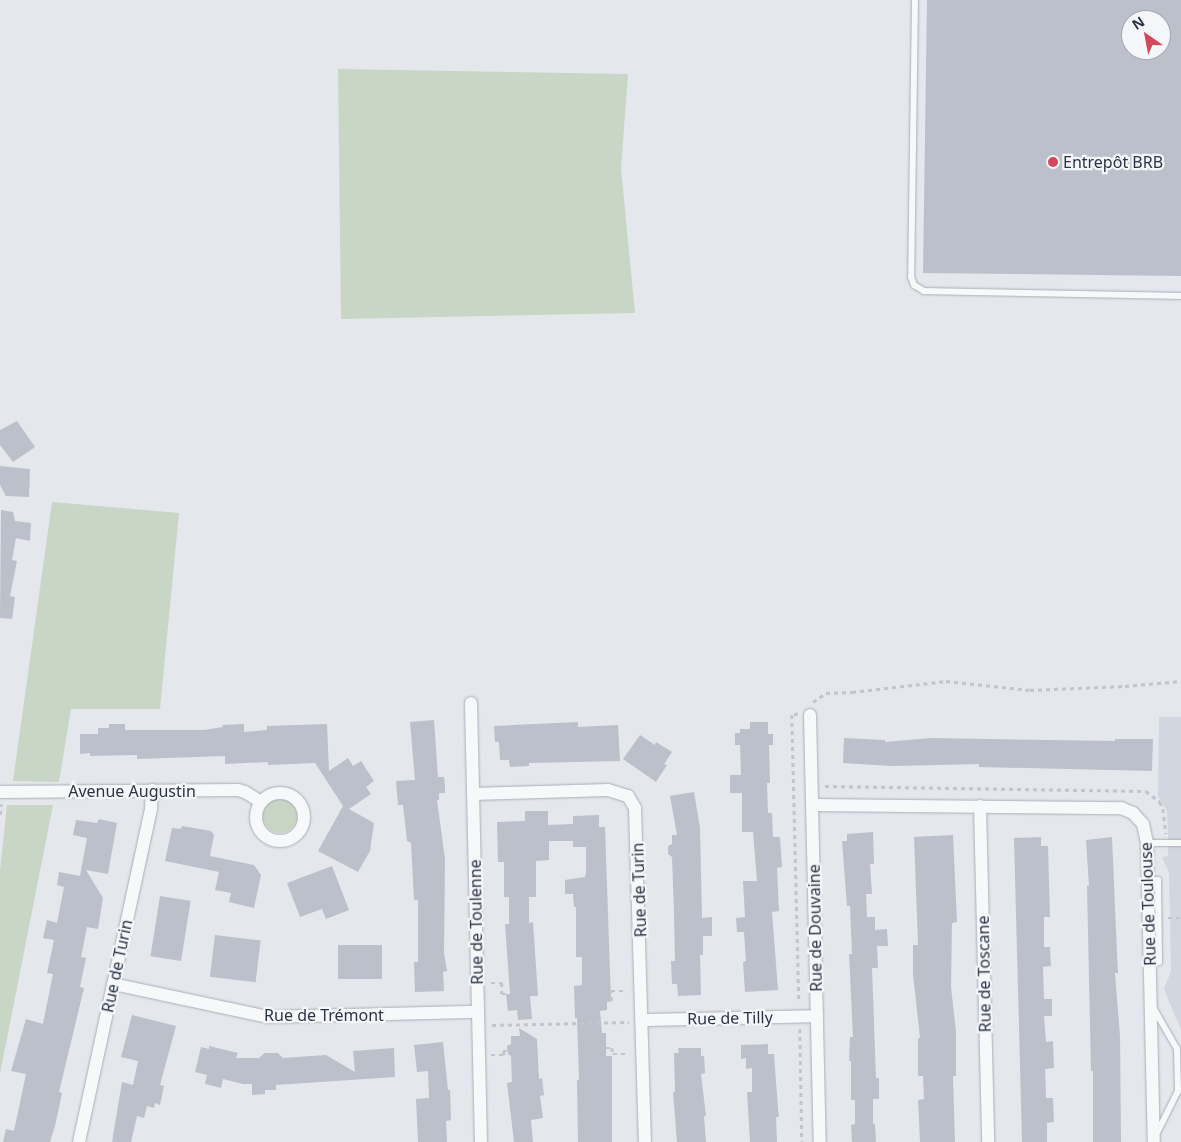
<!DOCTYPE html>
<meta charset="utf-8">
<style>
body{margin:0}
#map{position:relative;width:1181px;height:1142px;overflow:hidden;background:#e4e7ec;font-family:"Noto Sans",sans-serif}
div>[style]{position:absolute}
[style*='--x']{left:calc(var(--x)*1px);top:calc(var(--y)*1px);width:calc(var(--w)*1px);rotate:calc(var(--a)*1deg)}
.built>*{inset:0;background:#d2d6de}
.green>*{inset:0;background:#c9d6c5}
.round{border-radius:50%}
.building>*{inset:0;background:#bbc0ca;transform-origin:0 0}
.path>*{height:2.5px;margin-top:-1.25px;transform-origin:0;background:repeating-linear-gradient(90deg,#c2c5cb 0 4px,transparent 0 8px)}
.roads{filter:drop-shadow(0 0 1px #a9aeb7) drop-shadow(0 0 1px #a9aeb7)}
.lane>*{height:6px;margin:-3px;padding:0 3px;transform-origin:3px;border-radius:3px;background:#f7f8fa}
.street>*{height:12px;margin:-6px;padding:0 6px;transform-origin:6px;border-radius:6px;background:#f7f8fa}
.street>.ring{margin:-6px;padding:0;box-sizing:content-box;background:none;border:12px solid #f7f8fa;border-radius:50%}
.dots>*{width:14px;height:14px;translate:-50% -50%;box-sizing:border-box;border:2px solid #f4f6f9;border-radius:50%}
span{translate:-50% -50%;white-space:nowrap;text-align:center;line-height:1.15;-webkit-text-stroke:4.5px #f4f6f9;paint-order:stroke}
.poi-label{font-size:16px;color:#2b3445}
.left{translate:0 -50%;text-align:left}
.street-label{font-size:16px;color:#2b3445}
.north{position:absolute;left:1121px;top:10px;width:50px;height:50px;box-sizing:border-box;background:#f4f6f9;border:1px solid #a4a8b1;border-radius:50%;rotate:327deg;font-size:14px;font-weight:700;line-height:20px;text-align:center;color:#2b3445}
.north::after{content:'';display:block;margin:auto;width:18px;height:22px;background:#d1495b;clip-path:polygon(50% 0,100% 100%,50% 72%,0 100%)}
</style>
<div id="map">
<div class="built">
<div style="clip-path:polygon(1159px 717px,1181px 717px,1181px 1030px,1164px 989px,1171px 971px,1169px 872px,1162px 857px,1168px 856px,1168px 835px,1167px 811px,1158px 796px)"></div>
</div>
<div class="green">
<div style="clip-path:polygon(338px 69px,628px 74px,621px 169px,635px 313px,341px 319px)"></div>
<div style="clip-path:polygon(52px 502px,179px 513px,160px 709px,71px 709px,59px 782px,13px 781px)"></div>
<div class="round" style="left:263px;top:799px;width:34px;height:34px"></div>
<div style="clip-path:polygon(7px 805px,53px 805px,0 1074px,0 871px)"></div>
</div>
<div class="building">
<div style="clip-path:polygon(evenodd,927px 0,1181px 0,1181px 276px,923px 273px,927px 0,1131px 20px,1161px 20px,1161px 50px,1131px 50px,1131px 20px)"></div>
<div style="clip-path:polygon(17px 421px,35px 447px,13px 462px,0 445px,0 430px)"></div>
<div style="clip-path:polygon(0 466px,30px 469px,29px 497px,6px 496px,0 485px)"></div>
<div style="clip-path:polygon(1px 510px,13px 512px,15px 521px,31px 523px,30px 541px,16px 538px,12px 560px,17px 561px,10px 596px,15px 597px,12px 619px,0 618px)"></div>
<div style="clip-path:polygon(434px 720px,438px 777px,444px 777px,445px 787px,445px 793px,439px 793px,439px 800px,437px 800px,445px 859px,444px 953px,447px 971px,443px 972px,444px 991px,415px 992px,414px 962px,418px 962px,418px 900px,414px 900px,411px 843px,407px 841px,403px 805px,398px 805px,396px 781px,415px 780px,410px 722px)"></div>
<div style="clip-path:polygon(578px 722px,578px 727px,618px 725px,620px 761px,529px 763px,529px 766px,510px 767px,509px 760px,500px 760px,499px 742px,495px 742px,494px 726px)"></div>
<div style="clip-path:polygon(750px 722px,768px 722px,768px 734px,773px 734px,773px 745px,769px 745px,770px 783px,767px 783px,768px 813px,772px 813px,773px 837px,780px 837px,782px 867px,777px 868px,779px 911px,772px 912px,778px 990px,745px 992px,743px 962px,746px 961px,744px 932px,737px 932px,736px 918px,745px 917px,743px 881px,757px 881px,753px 832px,742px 832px,742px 793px,730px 793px,730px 775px,741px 775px,740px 745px,735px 745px,735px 733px,740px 733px,740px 729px,750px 729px)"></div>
<div style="clip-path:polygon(109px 724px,125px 724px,125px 730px,204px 730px,223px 727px,222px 725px,244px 724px,244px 732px,267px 730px,267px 726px,327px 724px,329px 771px,348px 758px,353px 766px,361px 761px,374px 781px,366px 787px,371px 794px,349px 809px,374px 823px,370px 851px,358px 872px,318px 851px,343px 806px,315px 763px,268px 765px,268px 762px,225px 764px,225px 756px,137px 759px,137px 755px,90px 756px,90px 753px,80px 754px,80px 734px,98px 734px,98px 728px,109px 728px)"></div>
<div style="clip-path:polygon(640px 735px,655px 745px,656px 742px,672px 752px,664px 764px,667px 765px,656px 782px,623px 759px)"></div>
<div style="clip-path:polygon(844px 738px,885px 740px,885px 742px,931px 738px,1115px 741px,1115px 739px,1153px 739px,1152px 771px,979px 767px,979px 764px,892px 766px,843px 763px)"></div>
<div style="clip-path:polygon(694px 792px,700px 828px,702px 918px,712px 917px,712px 936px,703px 936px,703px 955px,700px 955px,701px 995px,678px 996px,677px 984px,672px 984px,671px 961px,675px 961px,674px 913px,672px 857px,668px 854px,668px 846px,672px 844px,672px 835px,677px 835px,670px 796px)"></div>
<div style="clip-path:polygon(525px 811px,548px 811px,548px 825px,573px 824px,573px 816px,599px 815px,599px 827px,605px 827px,611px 1001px,607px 1001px,607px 1010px,600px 1011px,602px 1033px,606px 1033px,606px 1056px,612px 1056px,612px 1142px,578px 1142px,577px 1080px,579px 1080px,577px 1018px,575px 1018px,574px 986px,582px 985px,582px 957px,576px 957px,576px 907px,574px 907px,573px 894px,565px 894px,565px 880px,585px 877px,586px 873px,586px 847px,573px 847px,573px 841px,549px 841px,549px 860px,536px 861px,536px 897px,529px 897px,529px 923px,533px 922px,538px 996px,530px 996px,532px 1019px,518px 1020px,517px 1010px,508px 1011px,506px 994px,510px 994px,505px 924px,509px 924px,509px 897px,504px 897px,504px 862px,498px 862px,497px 822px,525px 821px)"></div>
<div style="clip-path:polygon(99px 819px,117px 823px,108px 874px,86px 870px,103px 898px,98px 929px,87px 927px,81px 957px,86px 958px,80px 987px,84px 988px,59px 1092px,62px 1093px,55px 1126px,50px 1142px,3px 1142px,6px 1129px,14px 1131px,26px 1074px,11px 1071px,26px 1019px,43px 1024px,53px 974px,47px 973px,54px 940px,43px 938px,47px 920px,57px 923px,64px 887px,57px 885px,59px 872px,80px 876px,87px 838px,73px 835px,76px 820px,97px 823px)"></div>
<div style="clip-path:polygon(182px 826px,211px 831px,214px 835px,210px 856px,254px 865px,261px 875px,254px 908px,229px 902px,231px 893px,215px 890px,219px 872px,165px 861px,172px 828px,181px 829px)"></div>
<div style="clip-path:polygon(873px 832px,874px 864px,870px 864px,872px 894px,866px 894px,867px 917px,875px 917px,875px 930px,887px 929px,888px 946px,877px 946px,878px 968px,872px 968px,876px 1078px,879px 1078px,879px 1099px,873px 1099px,873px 1124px,875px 1124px,876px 1142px,852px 1142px,851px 1125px,855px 1124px,855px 1100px,851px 1100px,851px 1061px,849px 1061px,850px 1037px,853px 1037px,849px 954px,852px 954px,850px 906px,847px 906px,842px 841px,847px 841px,847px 834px)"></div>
<div style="clip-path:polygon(953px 835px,957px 922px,952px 923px,951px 987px,956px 1031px,956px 1076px,953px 1076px,955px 1142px,920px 1142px,918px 1100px,924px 1099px,923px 1076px,918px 1076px,918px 1038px,920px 1038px,913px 974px,913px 945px,918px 945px,914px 837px)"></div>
<div style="clip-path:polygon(1041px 837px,1041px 846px,1048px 846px,1050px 917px,1044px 917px,1044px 947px,1050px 947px,1051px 966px,1043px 967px,1044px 999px,1052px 999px,1052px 1016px,1044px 1016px,1046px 1042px,1053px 1041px,1054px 1068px,1045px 1069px,1046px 1098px,1053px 1098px,1054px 1122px,1047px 1123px,1047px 1142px,1022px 1142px,1014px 838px)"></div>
<div style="clip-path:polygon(1112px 837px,1117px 953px,1118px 973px,1115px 973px,1120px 1036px,1121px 1142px,1093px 1142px,1093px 1071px,1091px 1071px,1087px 886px,1089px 886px,1086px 840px)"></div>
<div style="clip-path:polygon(332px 866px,349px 910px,326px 919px,322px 909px,300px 917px,287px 883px)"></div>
<div style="left:160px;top:896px;width:31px;height:61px;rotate:9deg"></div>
<div style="left:215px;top:935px;width:46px;height:42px;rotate:7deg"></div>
<div style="left:382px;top:945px;width:34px;height:44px;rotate:90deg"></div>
<div style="clip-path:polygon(132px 1015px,176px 1026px,160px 1085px,164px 1086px,160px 1105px,155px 1103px,154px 1108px,147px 1106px,144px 1118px,137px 1116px,131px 1142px,112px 1142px,122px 1082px,133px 1085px,138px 1061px,121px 1057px)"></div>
<div style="clip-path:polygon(519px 1028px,537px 1039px,539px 1079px,542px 1078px,544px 1095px,540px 1096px,543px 1118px,531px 1120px,533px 1142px,514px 1142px,507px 1083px,512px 1082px,511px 1056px,508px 1054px,507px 1046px,511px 1044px,511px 1036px,520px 1036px)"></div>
<div style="clip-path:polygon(443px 1042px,448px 1090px,450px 1090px,451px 1120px,446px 1121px,447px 1142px,418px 1142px,416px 1099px,429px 1098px,428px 1071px,417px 1072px,414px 1045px)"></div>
<div style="clip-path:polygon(768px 1044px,768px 1054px,774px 1054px,778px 1109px,779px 1117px,776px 1117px,777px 1142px,750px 1142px,747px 1092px,752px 1092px,752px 1068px,746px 1069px,746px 1058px,741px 1059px,741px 1045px)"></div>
<div style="clip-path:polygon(209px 1046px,238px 1053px,236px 1058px,259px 1058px,265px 1053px,278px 1053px,283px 1058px,326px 1055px,355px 1072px,353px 1051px,394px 1048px,395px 1077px,276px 1085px,276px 1090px,265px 1090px,265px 1094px,252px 1095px,252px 1084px,243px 1084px,223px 1079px,221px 1088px,205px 1084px,207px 1075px,195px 1072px,201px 1047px,209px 1049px)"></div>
<div style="clip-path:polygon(678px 1048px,701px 1048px,701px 1056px,704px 1056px,705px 1073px,701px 1074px,706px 1116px,704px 1116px,706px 1142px,677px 1142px,673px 1092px,675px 1092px,674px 1053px,679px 1053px)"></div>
</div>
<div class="path">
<div style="--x:813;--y:702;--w:16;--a:-35"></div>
<div style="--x:826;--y:693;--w:26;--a:-2"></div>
<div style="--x:852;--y:692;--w:95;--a:-6.7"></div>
<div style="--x:946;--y:681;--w:84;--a:6.1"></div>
<div style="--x:1030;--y:690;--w:95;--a:-2.4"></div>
<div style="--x:1125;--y:686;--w:56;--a:-5.1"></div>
<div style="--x:798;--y:714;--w:6;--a:171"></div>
<div style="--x:792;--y:715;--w:288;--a:88.6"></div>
<div style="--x:825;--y:786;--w:321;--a:0.9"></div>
<div style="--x:1146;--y:791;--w:18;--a:38"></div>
<div style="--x:1160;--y:802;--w:8;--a:67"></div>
<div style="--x:1163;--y:809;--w:25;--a:83"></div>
<div style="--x:0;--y:815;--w:11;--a:-85"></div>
<div style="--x:1168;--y:918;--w:13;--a:0"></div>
<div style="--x:491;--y:983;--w:11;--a:0"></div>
<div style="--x:502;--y:983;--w:11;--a:90"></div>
<div style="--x:502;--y:994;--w:4;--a:0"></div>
<div style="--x:607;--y:1001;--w:4;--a:0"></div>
<div style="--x:611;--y:1001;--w:10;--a:-90"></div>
<div style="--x:611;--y:991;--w:16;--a:0"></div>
<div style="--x:492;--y:1025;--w:137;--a:-1.3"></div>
<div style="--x:800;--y:1029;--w:113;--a:89"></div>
<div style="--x:606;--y:1048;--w:6;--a:0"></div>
<div style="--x:612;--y:1048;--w:6;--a:81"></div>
<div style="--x:613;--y:1054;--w:16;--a:0"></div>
<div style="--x:491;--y:1055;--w:13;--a:0"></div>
<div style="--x:504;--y:1055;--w:4;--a:-104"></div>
<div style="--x:503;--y:1051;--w:5;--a:0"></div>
</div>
<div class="roads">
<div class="lane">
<div style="--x:915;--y:0;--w:277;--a:90.8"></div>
<div style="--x:911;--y:277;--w:9;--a:69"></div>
<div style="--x:914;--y:285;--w:12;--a:31"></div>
<div style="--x:924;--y:291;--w:257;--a:1.1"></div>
<div style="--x:1147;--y:843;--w:34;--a:0"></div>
<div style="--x:1148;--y:881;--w:10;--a:-6"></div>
<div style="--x:1158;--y:880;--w:82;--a:89.3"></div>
<div style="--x:1159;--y:962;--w:9;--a:180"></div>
<div style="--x:1154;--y:1009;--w:46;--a:60.1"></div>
<div style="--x:1177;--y:1049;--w:42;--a:88.6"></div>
<div style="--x:1178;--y:1091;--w:47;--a:116.6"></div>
</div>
<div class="street">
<div style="--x:471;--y:703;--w:439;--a:88.7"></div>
<div style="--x:810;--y:715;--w:427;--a:88.7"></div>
<div style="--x:0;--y:792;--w:238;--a:-0.5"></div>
<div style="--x:238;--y:790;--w:7;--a:16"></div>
<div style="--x:245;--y:792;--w:19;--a:32"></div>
<div class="ring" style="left:256px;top:793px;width:36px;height:36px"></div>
<div style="--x:473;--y:794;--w:135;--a:-1.7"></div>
<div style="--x:608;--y:790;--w:21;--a:17"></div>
<div style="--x:628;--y:796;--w:14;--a:60"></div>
<div style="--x:635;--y:808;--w:334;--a:88.3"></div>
<div style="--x:812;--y:805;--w:309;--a:0.6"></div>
<div style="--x:1121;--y:808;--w:13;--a:23"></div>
<div style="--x:1133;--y:813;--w:15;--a:48"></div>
<div style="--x:1143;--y:824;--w:19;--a:78"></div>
<div style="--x:1147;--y:843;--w:299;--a:88.7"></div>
<div style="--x:980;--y:806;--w:336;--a:88.6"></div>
<div style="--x:113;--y:984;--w:158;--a:12"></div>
<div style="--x:268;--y:1017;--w:210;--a:-1.4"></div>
<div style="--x:643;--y:1020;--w:174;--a:-1.3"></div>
<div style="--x:79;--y:1142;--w:341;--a:-77.8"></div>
<div style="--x:151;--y:809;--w:19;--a:-87"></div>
</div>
</div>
<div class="dots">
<div style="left:1053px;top:162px;background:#d1495b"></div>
</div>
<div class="poi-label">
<span class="left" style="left:1063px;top:162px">Entrepôt BRB</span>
</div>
<div class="street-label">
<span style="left:132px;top:791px">Avenue Augustin</span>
<span style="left:639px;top:890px;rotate:-92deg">Rue de Turin</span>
<span style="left:1148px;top:904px;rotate:-92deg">Rue de Toulouse</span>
<span style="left:476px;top:922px;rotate:-91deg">Rue de Toulenne</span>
<span style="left:815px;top:928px;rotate:-91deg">Rue de Douvaine</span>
<span style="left:117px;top:966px;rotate:-78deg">Rue de Turin</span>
<span style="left:984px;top:974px;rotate:-91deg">Rue de Toscane</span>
<span style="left:324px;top:1015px">Rue de Trémont</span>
<span style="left:730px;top:1018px;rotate:-1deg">Rue de Tilly</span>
</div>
<div class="north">N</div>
</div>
